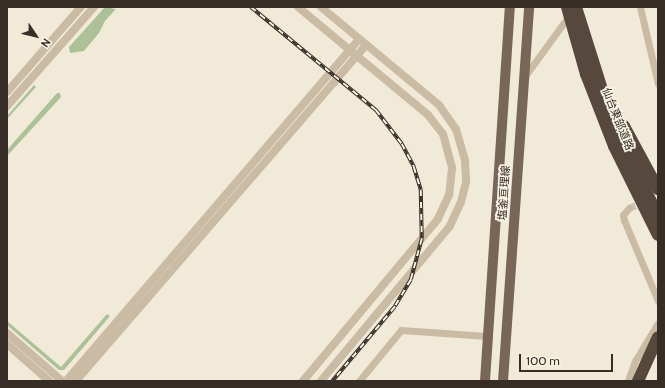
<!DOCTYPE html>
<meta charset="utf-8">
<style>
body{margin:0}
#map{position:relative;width:665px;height:388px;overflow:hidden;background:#f2ead8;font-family:Cabin,"Noto Sans JP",sans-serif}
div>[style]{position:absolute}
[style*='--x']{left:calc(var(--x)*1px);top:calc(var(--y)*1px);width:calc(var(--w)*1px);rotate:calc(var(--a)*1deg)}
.green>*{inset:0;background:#adc198}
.minor-tunnel>*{height:7px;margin-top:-3.5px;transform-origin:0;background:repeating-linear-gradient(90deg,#ccc4b4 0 7px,transparent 0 10.5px)}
.minor>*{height:7px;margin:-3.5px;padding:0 3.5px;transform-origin:3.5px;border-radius:3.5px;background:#cabba4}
.tertiary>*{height:8px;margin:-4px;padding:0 4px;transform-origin:4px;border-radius:4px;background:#cabba4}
.primary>*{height:10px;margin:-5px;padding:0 5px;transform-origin:5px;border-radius:5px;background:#786656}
.motorway>*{height:12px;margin:-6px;padding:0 6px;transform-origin:6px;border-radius:6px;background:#56483c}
.rail>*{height:3.5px;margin-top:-1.75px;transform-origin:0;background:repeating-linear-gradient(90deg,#faf3e4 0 6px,#352d26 0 12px);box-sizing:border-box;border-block:1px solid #352d26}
span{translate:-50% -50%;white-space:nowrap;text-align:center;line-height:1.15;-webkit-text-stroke:3.5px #faf3e4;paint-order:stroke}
.street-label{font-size:11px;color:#352d26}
.frame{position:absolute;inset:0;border:8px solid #352d26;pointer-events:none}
.north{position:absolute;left:16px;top:16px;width:40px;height:40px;-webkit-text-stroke:3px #faf3e4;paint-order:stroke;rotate:125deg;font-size:11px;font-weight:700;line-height:16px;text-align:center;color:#352d26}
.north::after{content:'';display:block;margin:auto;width:14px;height:18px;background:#352d26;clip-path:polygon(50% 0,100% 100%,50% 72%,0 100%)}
.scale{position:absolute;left:519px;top:354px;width:94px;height:18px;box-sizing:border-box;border:2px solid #352d26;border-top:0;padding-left:5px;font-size:12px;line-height:14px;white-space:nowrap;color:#352d26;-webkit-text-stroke:3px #faf3e4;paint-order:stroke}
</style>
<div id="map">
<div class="green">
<div style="clip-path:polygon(105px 7px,116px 9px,105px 21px,99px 33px,84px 51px,70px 53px,69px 47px)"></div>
<div style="clip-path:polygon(34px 85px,36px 87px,7px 119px,7px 116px)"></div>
<div style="clip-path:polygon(57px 93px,60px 93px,61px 97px,7px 156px,7px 150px)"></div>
<div style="clip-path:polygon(107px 314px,110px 316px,64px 370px,59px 370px,7px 325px,7px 321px,61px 367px)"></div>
</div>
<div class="minor-tunnel">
<div style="--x:629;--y:208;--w:31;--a:-22"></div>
</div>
<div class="minor">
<div style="--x:640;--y:7;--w:79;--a:76.8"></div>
<div style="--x:525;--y:76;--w:77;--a:-54"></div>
<div style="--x:629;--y:208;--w:9;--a:131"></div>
<div style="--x:623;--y:215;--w:5;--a:79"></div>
<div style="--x:624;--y:220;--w:88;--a:67.2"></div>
<div style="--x:359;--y:381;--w:66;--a:-50.5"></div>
<div style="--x:401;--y:330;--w:86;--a:4"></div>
<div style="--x:628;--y:381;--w:21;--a:-71"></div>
<div style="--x:635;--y:361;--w:44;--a:-58.8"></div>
</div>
<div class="tertiary">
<div style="--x:298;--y:7;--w:169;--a:39.7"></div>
<div style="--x:428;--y:115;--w:24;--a:52"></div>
<div style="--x:443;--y:134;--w:35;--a:75"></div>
<div style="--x:452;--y:168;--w:27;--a:96"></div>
<div style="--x:449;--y:195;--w:26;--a:115"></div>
<div style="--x:438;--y:219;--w:211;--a:129.8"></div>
<div style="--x:321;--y:7;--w:153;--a:39.7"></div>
<div style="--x:439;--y:105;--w:29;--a:55"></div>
<div style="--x:456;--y:129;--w:33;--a:74"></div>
<div style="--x:465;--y:161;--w:21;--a:87"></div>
<div style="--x:466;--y:182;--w:21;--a:104"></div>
<div style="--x:461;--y:202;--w:26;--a:115"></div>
<div style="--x:450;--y:226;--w:202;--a:129.8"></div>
<div style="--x:7;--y:92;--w:113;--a:-49"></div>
<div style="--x:7;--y:106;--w:132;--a:-48.7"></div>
<div style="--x:7;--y:333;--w:73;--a:41.1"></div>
<div style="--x:7;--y:344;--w:56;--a:41.4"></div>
<div style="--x:66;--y:381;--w:450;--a:-49.4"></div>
<div style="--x:76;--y:381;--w:444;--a:-49.2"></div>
</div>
<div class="primary">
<div style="--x:485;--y:381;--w:375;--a:-86.2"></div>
<div style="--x:503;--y:381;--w:375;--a:-86"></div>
</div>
<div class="motorway">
<div style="--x:567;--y:7;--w:70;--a:74.2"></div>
<div style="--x:586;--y:74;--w:77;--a:68.7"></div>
<div style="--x:614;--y:146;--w:99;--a:63.7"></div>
<div style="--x:576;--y:7;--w:96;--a:72.5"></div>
<div style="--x:605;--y:99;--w:77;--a:67.1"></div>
<div style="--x:635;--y:170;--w:51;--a:62.9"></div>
<div style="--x:624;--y:126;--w:72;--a:61.6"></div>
<div style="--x:638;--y:381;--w:48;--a:-65.6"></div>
</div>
<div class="rail">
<div style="--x:251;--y:7;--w:162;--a:39.5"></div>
<div style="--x:376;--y:110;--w:43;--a:52.6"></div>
<div style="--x:402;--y:144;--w:26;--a:62"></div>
<div style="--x:414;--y:167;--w:24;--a:73"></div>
<div style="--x:421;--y:190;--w:49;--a:88.8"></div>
<div style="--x:422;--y:239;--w:42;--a:105"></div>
<div style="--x:411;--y:280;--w:31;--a:121"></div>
<div style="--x:395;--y:307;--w:97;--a:130"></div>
</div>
<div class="street-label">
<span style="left:618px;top:119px;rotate:68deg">仙台東部道路</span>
<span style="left:504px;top:193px;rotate:-86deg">塩釜亘理線</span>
</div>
<div class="frame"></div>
<div class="north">N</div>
<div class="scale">100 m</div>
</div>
